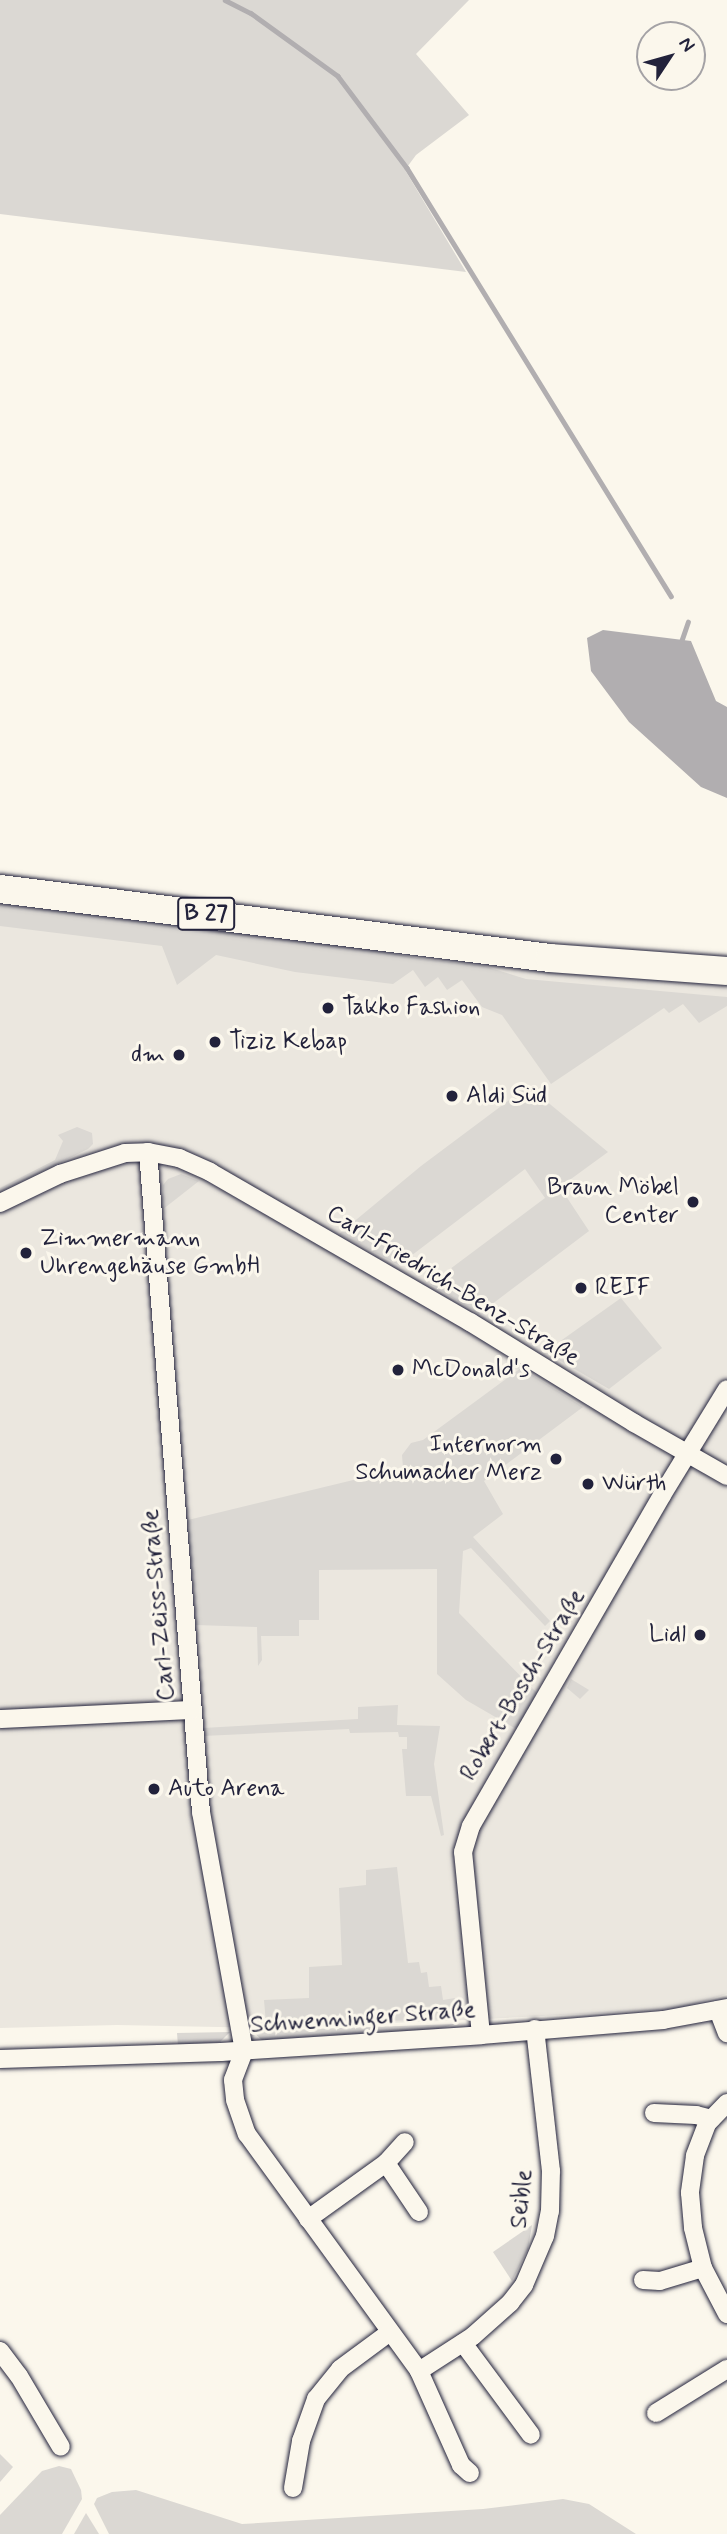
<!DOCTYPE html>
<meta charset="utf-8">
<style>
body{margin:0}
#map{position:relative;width:727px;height:2534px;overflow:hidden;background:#fbf7ec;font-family:Mynerve,sans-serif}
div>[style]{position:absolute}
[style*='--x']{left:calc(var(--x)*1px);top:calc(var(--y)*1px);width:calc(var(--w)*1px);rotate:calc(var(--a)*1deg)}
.built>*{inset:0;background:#ebe7df}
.green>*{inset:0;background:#dbd8d3}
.water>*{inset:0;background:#b1aeb0}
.stream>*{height:4.5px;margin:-2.25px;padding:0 2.25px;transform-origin:2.25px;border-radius:2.25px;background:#b1aeb0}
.roads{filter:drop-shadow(0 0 2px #22223b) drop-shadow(0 0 2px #22223b)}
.street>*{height:18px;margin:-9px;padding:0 9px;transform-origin:9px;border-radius:9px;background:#fbf7ec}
.primary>*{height:28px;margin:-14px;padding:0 14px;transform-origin:14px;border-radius:14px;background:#fbf7ec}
.dots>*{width:19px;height:19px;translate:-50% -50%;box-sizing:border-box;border:4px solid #fbf7ec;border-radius:50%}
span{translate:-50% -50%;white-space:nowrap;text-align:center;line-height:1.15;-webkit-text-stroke:6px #fbf7ec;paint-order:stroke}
.shield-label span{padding:2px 5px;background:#fbf7ec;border:2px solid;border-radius:5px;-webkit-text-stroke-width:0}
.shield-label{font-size:23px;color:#22223b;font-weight:700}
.poi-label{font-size:24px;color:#22223b}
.left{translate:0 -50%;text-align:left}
.right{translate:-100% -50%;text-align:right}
.street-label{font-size:24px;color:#22223b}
.north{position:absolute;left:636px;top:21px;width:70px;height:70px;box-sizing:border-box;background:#fbf7ec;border:2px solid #a4a2a5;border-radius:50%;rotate:54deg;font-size:19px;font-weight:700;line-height:28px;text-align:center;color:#22223b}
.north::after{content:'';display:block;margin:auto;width:24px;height:32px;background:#22223b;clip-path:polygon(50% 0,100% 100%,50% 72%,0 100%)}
</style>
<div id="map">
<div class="built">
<div style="clip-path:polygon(0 922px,727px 984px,727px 1994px,677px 2009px,466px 2020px,264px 2028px,117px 2025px,0 2028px)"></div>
</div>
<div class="green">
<div style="clip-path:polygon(0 0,469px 0,416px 54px,469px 115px,416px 155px,405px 170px,466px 272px,0 214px)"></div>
<div style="clip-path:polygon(0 904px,321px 940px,422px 959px,484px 966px,526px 979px,727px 997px,727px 1006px,699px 1023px,683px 1004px,669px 1013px,664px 1008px,551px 1084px,502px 1015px,482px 1007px,462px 980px,447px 990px,438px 977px,425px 987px,413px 970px,393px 984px,295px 972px,216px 955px,177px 985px,162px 946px,0 926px)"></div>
<div style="clip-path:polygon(528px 1086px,608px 1152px,560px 1187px,589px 1231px,479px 1314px,430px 1284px,545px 1198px,525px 1169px,399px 1265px,339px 1234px,421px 1166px)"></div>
<div style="clip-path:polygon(77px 1127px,92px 1133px,93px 1144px,88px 1149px,0 1192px,0 1188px,55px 1160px,63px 1141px,58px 1135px)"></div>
<div style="clip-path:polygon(181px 1174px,199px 1181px,162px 1210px,163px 1185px,168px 1179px)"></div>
<div style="clip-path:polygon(621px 1298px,662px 1348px,609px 1389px,545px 1352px)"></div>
<div style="clip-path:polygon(521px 1368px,583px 1407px,484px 1481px,503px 1514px,473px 1537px,550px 1621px,545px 1626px,471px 1548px,463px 1551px,459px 1613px,538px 1694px,518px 1730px,466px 1700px,437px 1674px,437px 1569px,319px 1570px,319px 1620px,299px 1620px,299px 1636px,261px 1636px,262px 1660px,258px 1666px,257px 1627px,196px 1625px,188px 1520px,403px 1468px,402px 1455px,411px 1443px,423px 1440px)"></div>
<div style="clip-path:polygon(571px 1679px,589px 1690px,580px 1699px,567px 1688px)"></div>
<div style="clip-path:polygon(398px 1705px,397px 1725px,440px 1726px,434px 1764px,444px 1835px,441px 1836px,431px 1796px,406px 1796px,402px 1749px,407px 1749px,407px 1737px,399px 1737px,398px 1732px,350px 1733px,349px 1729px,203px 1736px,203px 1728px,358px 1719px,358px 1707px)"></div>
<div style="clip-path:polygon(397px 1867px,408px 1963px,419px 1962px,421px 1973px,427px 1972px,429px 1987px,441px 1986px,443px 2000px,455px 1998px,457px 2019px,266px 2024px,264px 2000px,309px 1998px,309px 1967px,342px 1965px,339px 1888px,366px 1885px,366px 1870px)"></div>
<div style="clip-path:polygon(457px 2024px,415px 2035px,265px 2043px,252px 2031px)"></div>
<div style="clip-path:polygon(230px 2032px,220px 2042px,178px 2046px,177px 2033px)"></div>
<div style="clip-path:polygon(532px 2225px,528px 2249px,512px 2281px,493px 2252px)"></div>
<div style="clip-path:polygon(0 2454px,13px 2467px,0 2482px)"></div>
<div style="clip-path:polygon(59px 2466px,71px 2469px,81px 2490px,82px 2499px,62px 2534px,0 2534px,0 2515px,42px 2471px)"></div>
<div style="clip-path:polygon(136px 2490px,242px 2524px,483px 2509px,563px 2499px,589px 2504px,636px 2534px,109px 2534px,94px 2504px,97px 2498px,112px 2492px)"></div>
<div style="clip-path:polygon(86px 2513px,99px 2534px,74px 2534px)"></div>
</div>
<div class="water">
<div style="clip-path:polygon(603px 630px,691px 641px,716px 701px,727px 707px,727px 798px,701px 787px,629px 722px,591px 671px,587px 638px)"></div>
</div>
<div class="stream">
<div style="--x:225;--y:0;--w:29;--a:27"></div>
<div style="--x:251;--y:13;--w:107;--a:35.9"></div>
<div style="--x:338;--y:76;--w:115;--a:53.1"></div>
<div style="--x:407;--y:168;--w:503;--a:58.33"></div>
<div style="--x:681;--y:642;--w:21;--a:-71"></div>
</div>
<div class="roads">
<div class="street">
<div style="--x:148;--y:1152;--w:662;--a:85.41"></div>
<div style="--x:201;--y:1812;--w:243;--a:79.8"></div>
<div style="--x:244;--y:2051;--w:31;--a:111"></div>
<div style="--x:233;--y:2080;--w:20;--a:84"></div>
<div style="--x:235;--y:2100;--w:36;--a:71"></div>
<div style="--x:247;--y:2134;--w:293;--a:54"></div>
<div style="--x:419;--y:2371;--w:103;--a:65.9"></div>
<div style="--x:461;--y:2465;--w:12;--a:42"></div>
<div style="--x:0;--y:1203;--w:67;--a:-25.8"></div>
<div style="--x:60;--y:1174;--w:68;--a:-17.9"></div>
<div style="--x:125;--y:1153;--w:23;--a:-2"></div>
<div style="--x:148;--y:1152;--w:32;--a:11"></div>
<div style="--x:179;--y:1158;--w:34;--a:24"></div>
<div style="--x:210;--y:1172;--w:300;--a:30"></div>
<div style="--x:470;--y:1322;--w:193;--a:31.6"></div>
<div style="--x:634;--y:1423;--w:107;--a:29.7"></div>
<div style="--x:0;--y:1719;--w:192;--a:-2.7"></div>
<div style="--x:718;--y:2010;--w:25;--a:69"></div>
<div style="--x:481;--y:2035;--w:184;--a:-95.6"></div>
<div style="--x:463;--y:1852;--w:27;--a:-73"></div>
<div style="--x:471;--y:1826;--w:382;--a:-60"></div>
<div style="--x:662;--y:1495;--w:124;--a:-58.5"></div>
<div style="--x:0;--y:2059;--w:221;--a:-1.8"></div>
<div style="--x:221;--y:2052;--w:261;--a:-3.7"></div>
<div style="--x:481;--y:2035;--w:183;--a:-4.7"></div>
<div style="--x:663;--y:2020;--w:65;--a:-10.6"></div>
<div style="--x:727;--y:2103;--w:29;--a:134"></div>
<div style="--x:707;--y:2124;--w:34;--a:111"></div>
<div style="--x:695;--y:2156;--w:37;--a:98"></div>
<div style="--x:690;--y:2193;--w:35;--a:85"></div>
<div style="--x:693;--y:2228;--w:41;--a:76"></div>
<div style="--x:703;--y:2268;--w:52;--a:62.4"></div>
<div style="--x:654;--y:2113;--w:42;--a:2.7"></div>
<div style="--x:696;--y:2115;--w:16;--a:14"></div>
<div style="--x:386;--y:2163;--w:28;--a:-48"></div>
<div style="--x:308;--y:2219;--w:96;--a:-35.7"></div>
<div style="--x:386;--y:2163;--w:59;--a:56"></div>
<div style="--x:643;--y:2280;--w:17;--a:3"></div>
<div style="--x:660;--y:2281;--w:45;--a:-16.8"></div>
<div style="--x:463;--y:2343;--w:114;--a:53.5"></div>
<div style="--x:0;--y:2351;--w:31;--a:53"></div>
<div style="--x:19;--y:2376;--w:82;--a:59.4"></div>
<div style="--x:419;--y:2371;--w:64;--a:-32.9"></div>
<div style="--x:473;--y:2336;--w:50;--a:-41.7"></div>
<div style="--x:510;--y:2303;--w:23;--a:-52"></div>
<div style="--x:524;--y:2285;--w:53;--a:-66.8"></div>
<div style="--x:545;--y:2236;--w:25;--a:-79"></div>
<div style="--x:550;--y:2211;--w:40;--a:-88.6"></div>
<div style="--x:551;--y:2171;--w:143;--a:-96.4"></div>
<div style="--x:656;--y:2413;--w:84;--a:-31.8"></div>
<div style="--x:293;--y:2488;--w:48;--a:-80.3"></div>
<div style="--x:301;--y:2441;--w:45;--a:-70.3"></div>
<div style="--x:316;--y:2399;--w:38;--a:-51"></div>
<div style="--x:340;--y:2369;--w:62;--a:-36.5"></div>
</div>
<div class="primary">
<div style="--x:0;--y:889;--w:554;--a:7.15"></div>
<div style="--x:550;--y:958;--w:177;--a:4.2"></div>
</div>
</div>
<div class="dots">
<div style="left:328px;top:1008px;background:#22223b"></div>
<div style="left:215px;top:1042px;background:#22223b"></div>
<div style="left:179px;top:1055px;background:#22223b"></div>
<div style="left:452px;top:1096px;background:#22223b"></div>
<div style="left:693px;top:1202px;background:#22223b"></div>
<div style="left:26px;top:1253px;background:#22223b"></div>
<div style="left:581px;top:1288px;background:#22223b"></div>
<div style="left:398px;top:1370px;background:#22223b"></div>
<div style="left:556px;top:1459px;background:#22223b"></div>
<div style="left:588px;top:1484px;background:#22223b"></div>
<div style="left:700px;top:1635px;background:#22223b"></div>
<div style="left:154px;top:1789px;background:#22223b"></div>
</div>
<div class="shield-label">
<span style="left:206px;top:914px">B 27</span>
</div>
<div class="poi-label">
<span class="left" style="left:342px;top:1008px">Takko Fashion</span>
<span class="left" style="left:229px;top:1042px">Tiziz Kebap</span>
<span class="right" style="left:165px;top:1055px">dm</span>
<span class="left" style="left:466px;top:1096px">Aldi Süd</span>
<span class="right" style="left:679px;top:1202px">Braun Möbel<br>Center</span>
<span class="left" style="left:40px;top:1253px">Zimmermann<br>Uhrengehäuse GmbH</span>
<span class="left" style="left:595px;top:1288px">REIF</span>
<span class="left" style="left:412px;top:1370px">McDonald's</span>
<span class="right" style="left:542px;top:1459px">Internorm<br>Schumacher Merz</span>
<span class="left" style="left:602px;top:1484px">Würth</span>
<span class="right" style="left:686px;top:1635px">Lidl</span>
<span class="left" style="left:168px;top:1789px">Auto Arena</span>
</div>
<div class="street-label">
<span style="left:453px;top:1286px;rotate:31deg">Carl-Friedrich-Benz-Straße</span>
<span style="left:159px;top:1605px;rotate:-95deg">Carl-Zeiss-Straße</span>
<span style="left:523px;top:1685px;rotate:-59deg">Robert-Bosch-Straße</span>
<span style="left:363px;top:2018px;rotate:-4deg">Schwenninger Straße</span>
<span style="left:522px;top:2199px;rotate:-85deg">Seible</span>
</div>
<div class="north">N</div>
</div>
